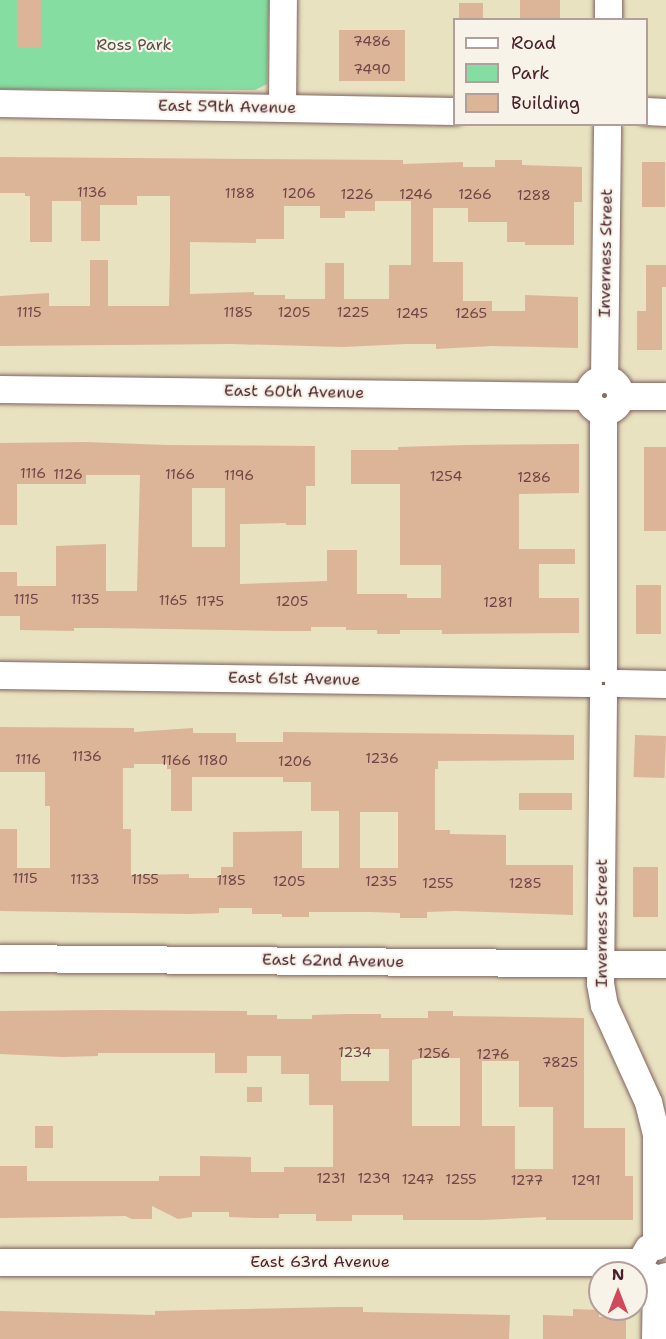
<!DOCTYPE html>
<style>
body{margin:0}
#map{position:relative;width:666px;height:1339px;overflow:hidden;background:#e8e2c0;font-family:"Shantell Sans",sans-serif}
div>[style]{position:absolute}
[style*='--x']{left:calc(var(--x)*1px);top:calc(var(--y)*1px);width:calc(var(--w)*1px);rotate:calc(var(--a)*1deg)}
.green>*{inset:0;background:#85dda1}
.building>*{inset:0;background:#dcb498;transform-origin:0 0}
.roads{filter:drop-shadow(0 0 2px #81635f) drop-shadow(0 0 2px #81635f)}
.minor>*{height:27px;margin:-13.5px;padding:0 13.5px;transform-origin:13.5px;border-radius:13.5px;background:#fff}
.minor>.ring{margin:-13.5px;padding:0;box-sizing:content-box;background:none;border:27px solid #fff;border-radius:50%}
span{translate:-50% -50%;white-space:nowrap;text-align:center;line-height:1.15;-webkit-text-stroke:4.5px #f7f3e8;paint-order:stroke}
.number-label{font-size:14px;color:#6e4446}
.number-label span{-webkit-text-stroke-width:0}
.park-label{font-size:16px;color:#594e48}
.street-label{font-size:16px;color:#4a1f2b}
.legend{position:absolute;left:453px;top:18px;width:195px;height:108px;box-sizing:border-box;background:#f7f3e8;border:2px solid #b29e9c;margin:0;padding:8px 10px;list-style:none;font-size:18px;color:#4a1f2b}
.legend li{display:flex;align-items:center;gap:12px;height:30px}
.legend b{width:30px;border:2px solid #b29e9c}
.north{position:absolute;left:588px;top:1261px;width:60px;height:60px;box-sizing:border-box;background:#f7f3e8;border:2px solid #b29e9c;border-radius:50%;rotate:0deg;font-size:16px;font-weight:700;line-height:24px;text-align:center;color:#4a1f2b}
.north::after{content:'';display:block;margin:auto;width:21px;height:27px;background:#d1495b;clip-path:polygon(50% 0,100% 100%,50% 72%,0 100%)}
</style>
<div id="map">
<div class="green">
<div style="clip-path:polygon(0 0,269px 0,267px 84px,255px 90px,0 89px)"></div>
</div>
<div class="building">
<div style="left:17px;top:0;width:24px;height:47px"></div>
<div style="left:520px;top:0;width:40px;height:20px"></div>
<div style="left:459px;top:3px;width:24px;height:17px"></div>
<div style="left:339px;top:30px;width:66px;height:51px"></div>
<div style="clip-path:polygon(evenodd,0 157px,403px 160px,403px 164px,463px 162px,463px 167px,495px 167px,495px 160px,522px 160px,522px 165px,582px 167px,582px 202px,574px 202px,574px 245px,525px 245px,525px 242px,507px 242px,507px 222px,468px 222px,468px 208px,433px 208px,433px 262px,463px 262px,463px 301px,492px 301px,492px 311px,525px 311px,525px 295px,578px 297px,578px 348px,492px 346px,436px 349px,436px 344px,406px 344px,343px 347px,231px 344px,0 346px,0 296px,49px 293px,49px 306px,90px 306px,90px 260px,108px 260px,108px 306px,169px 306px,170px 260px,170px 196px,137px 196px,137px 205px,100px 205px,100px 241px,81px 241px,81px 201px,52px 201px,52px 242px,30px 242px,30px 196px,25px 196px,25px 193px,0 193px,0 157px,375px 201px,411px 201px,411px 265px,389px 265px,389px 299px,344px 299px,344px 263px,325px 263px,325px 299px,285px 299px,285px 295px,254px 295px,254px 292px,190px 294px,190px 242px,256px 243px,256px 239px,284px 239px,284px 206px,320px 206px,320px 218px,345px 218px,345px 211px,375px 211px,375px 201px)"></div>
<div style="left:642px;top:162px;width:23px;height:45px"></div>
<div style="clip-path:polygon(646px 265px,666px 265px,666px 287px,662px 287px,662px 350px,637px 350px,637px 311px,646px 311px)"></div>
<div style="clip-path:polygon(evenodd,86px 442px,166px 445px,315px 446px,315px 486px,306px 486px,306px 525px,286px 525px,286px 523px,240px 524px,240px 584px,327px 581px,327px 550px,357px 550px,357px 594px,407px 594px,407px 598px,441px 598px,441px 565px,400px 565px,400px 484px,351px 484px,351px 450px,398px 450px,398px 447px,465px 445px,579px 444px,579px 493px,519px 494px,519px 549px,575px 549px,575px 564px,539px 564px,539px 598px,579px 598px,579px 633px,442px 634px,442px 630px,400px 630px,400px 634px,377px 634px,377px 630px,346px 630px,346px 627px,311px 627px,311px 631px,281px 631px,108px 628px,74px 628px,74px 631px,20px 630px,20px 616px,0 616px,0 572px,17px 572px,17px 586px,56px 586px,56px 546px,106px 544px,106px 591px,137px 591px,140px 475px,86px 475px,86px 484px,17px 484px,17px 525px,0 525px,0 443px,86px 442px,192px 488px,225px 488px,225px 547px,192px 547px,192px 488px)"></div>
<div style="left:644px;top:447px;width:22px;height:84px"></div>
<div style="left:636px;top:585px;width:25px;height:49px"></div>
<div style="clip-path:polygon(evenodd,0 727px,134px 728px,134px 732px,193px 728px,193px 733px,236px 733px,236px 742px,283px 742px,283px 732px,574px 735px,574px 760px,438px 761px,438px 769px,435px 769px,435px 830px,450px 830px,450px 834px,506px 835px,506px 865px,573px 865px,573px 915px,455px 911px,427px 912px,427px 918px,400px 918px,400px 913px,370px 912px,309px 912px,309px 917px,282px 917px,282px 914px,252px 914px,252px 908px,219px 908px,219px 913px,189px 914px,0 911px,0 829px,17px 829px,17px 868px,50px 868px,50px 806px,45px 806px,45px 772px,0 772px,0 727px,134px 764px,167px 764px,167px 769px,171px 769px,171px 811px,192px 811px,192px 777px,283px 777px,283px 782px,311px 782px,311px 811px,339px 811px,339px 868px,302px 868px,302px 831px,233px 832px,233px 867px,221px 867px,221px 878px,189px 878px,189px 874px,131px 875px,131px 829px,123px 829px,123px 768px,134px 768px,134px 764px,0 727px,360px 812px,398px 812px,398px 868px,360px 868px,360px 812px)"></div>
<div style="left:635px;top:735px;width:31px;height:42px;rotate:2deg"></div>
<div style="left:519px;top:793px;width:53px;height:17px"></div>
<div style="left:633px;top:867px;width:25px;height:50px"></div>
<div style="clip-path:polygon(evenodd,105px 1010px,247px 1011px,247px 1015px,277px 1015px,277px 1019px,312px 1019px,312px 1015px,348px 1014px,381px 1014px,381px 1018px,428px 1018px,428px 1011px,453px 1011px,453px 1016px,584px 1018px,584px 1128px,625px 1128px,625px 1176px,633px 1176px,633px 1220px,546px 1220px,546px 1217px,483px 1220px,403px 1220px,403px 1215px,352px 1215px,352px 1221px,316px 1221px,316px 1214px,279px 1214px,279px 1218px,255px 1218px,229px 1217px,229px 1212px,192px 1212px,192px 1217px,178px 1219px,152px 1206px,152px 1219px,132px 1219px,125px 1216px,0 1218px,0 1166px,27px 1166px,27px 1181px,159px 1181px,159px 1176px,200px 1176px,200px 1156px,251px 1157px,251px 1172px,284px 1172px,284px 1167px,333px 1167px,333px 1105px,309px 1105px,309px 1074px,281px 1074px,281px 1056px,247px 1056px,247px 1073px,215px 1073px,215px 1053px,98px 1053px,98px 1056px,62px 1057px,0 1054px,0 1011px,105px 1010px,341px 1049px,389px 1049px,389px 1081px,341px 1081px,341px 1049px,105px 1010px,421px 1058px,460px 1058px,460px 1126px,412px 1126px,412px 1060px,421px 1058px,105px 1010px,482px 1061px,519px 1061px,519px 1107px,553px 1107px,553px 1169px,515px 1169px,515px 1126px,482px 1126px,482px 1061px)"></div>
<div style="left:247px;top:1087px;width:15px;height:15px"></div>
<div style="left:35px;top:1126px;width:18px;height:22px"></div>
<div style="clip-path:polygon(339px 1307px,363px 1307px,363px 1312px,510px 1315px,509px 1339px,0 1339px,0 1311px,155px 1315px,155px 1311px)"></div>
<div style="clip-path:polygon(573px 1309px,599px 1310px,599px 1317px,626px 1317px,626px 1339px,543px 1339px,543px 1315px,573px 1316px)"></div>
</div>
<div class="roads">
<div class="minor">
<div style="--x:608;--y:20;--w:20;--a:-90"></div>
<div style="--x:0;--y:103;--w:454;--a:1"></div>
<div style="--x:282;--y:107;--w:107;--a:-89.5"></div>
<div style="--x:646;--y:111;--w:20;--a:3"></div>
<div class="ring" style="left:588px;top:379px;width:5px;height:5px"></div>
<div style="--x:604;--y:379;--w:251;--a:-89.3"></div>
<div style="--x:0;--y:389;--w:587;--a:0.68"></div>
<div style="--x:620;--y:396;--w:46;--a:0"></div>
<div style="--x:603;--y:668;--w:256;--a:-90"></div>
<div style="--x:0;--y:675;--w:588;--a:0.78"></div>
<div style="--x:618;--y:683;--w:48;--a:1.2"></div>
<div style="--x:603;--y:698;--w:285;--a:90.6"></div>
<div style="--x:600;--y:983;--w:22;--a:80"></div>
<div style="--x:604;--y:1005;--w:107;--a:65.6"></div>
<div style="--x:648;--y:1102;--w:32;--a:76"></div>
<div style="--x:656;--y:1133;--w:113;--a:90"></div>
<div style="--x:0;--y:958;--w:666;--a:0.52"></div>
<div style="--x:648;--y:1248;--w:16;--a:120"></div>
<div style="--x:640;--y:1262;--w:10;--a:73"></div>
<div style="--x:643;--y:1272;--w:15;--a:28"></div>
<div style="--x:656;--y:1279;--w:10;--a:-17"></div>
<div style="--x:0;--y:1262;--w:640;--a:0"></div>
<div style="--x:655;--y:1339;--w:60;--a:-89"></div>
</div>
</div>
<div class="number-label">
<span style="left:372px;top:41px">7486</span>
<span style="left:372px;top:69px">7490</span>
<span style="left:92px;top:192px">1136</span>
<span style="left:240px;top:193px">1188</span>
<span style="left:299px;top:193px">1206</span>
<span style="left:357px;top:194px">1226</span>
<span style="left:416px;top:194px">1246</span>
<span style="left:475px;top:194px">1266</span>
<span style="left:534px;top:195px">1288</span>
<span style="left:29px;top:312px">1115</span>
<span style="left:238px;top:312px">1185</span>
<span style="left:294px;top:312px">1205</span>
<span style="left:353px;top:312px">1225</span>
<span style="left:412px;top:313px">1245</span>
<span style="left:471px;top:313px">1265</span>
<span style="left:33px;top:473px">1116</span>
<span style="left:68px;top:474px">1126</span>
<span style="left:180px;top:474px">1166</span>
<span style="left:239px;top:475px">1196</span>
<span style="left:446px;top:476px">1254</span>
<span style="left:534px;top:477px">1286</span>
<span style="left:26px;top:599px">1115</span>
<span style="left:85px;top:599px">1135</span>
<span style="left:173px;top:600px">1165</span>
<span style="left:210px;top:601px">1175</span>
<span style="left:292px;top:601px">1205</span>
<span style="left:498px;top:602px">1281</span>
<span style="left:87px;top:756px">1136</span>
<span style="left:382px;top:758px">1236</span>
<span style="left:28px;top:759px">1116</span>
<span style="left:176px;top:760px">1166</span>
<span style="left:213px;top:760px">1180</span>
<span style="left:295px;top:761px">1206</span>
<span style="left:25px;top:878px">1115</span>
<span style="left:85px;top:879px">1133</span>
<span style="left:145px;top:879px">1155</span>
<span style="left:231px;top:880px">1185</span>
<span style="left:289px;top:881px">1205</span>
<span style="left:381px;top:881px">1235</span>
<span style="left:438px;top:883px">1255</span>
<span style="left:525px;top:883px">1285</span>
<span style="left:355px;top:1052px">1234</span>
<span style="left:434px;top:1053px">1256</span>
<span style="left:493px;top:1054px">1276</span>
<span style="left:560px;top:1062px">7825</span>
<span style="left:331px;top:1178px">1231</span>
<span style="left:374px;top:1178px">1239</span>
<span style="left:418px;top:1179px">1247</span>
<span style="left:461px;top:1179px">1255</span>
<span style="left:527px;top:1180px">1277</span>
<span style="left:586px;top:1180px">1291</span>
</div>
<div class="park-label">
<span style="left:134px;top:45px">Ross Park</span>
</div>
<div class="street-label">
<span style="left:227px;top:107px;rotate:1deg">East 59th Avenue</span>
<span style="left:606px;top:253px;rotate:-89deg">Inverness Street</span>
<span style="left:294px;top:392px;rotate:1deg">East 60th Avenue</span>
<span style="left:294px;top:679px;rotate:1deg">East 61st Avenue</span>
<span style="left:602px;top:923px;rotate:-90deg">Inverness Street</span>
<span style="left:333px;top:961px;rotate:1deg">East 62nd Avenue</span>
<span style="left:320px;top:1262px">East 63rd Avenue</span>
</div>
<ul class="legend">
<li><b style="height:8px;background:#fff"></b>Road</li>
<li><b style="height:16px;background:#85dda1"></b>Park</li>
<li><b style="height:16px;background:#dcb498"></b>Building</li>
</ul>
<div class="north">N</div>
</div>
